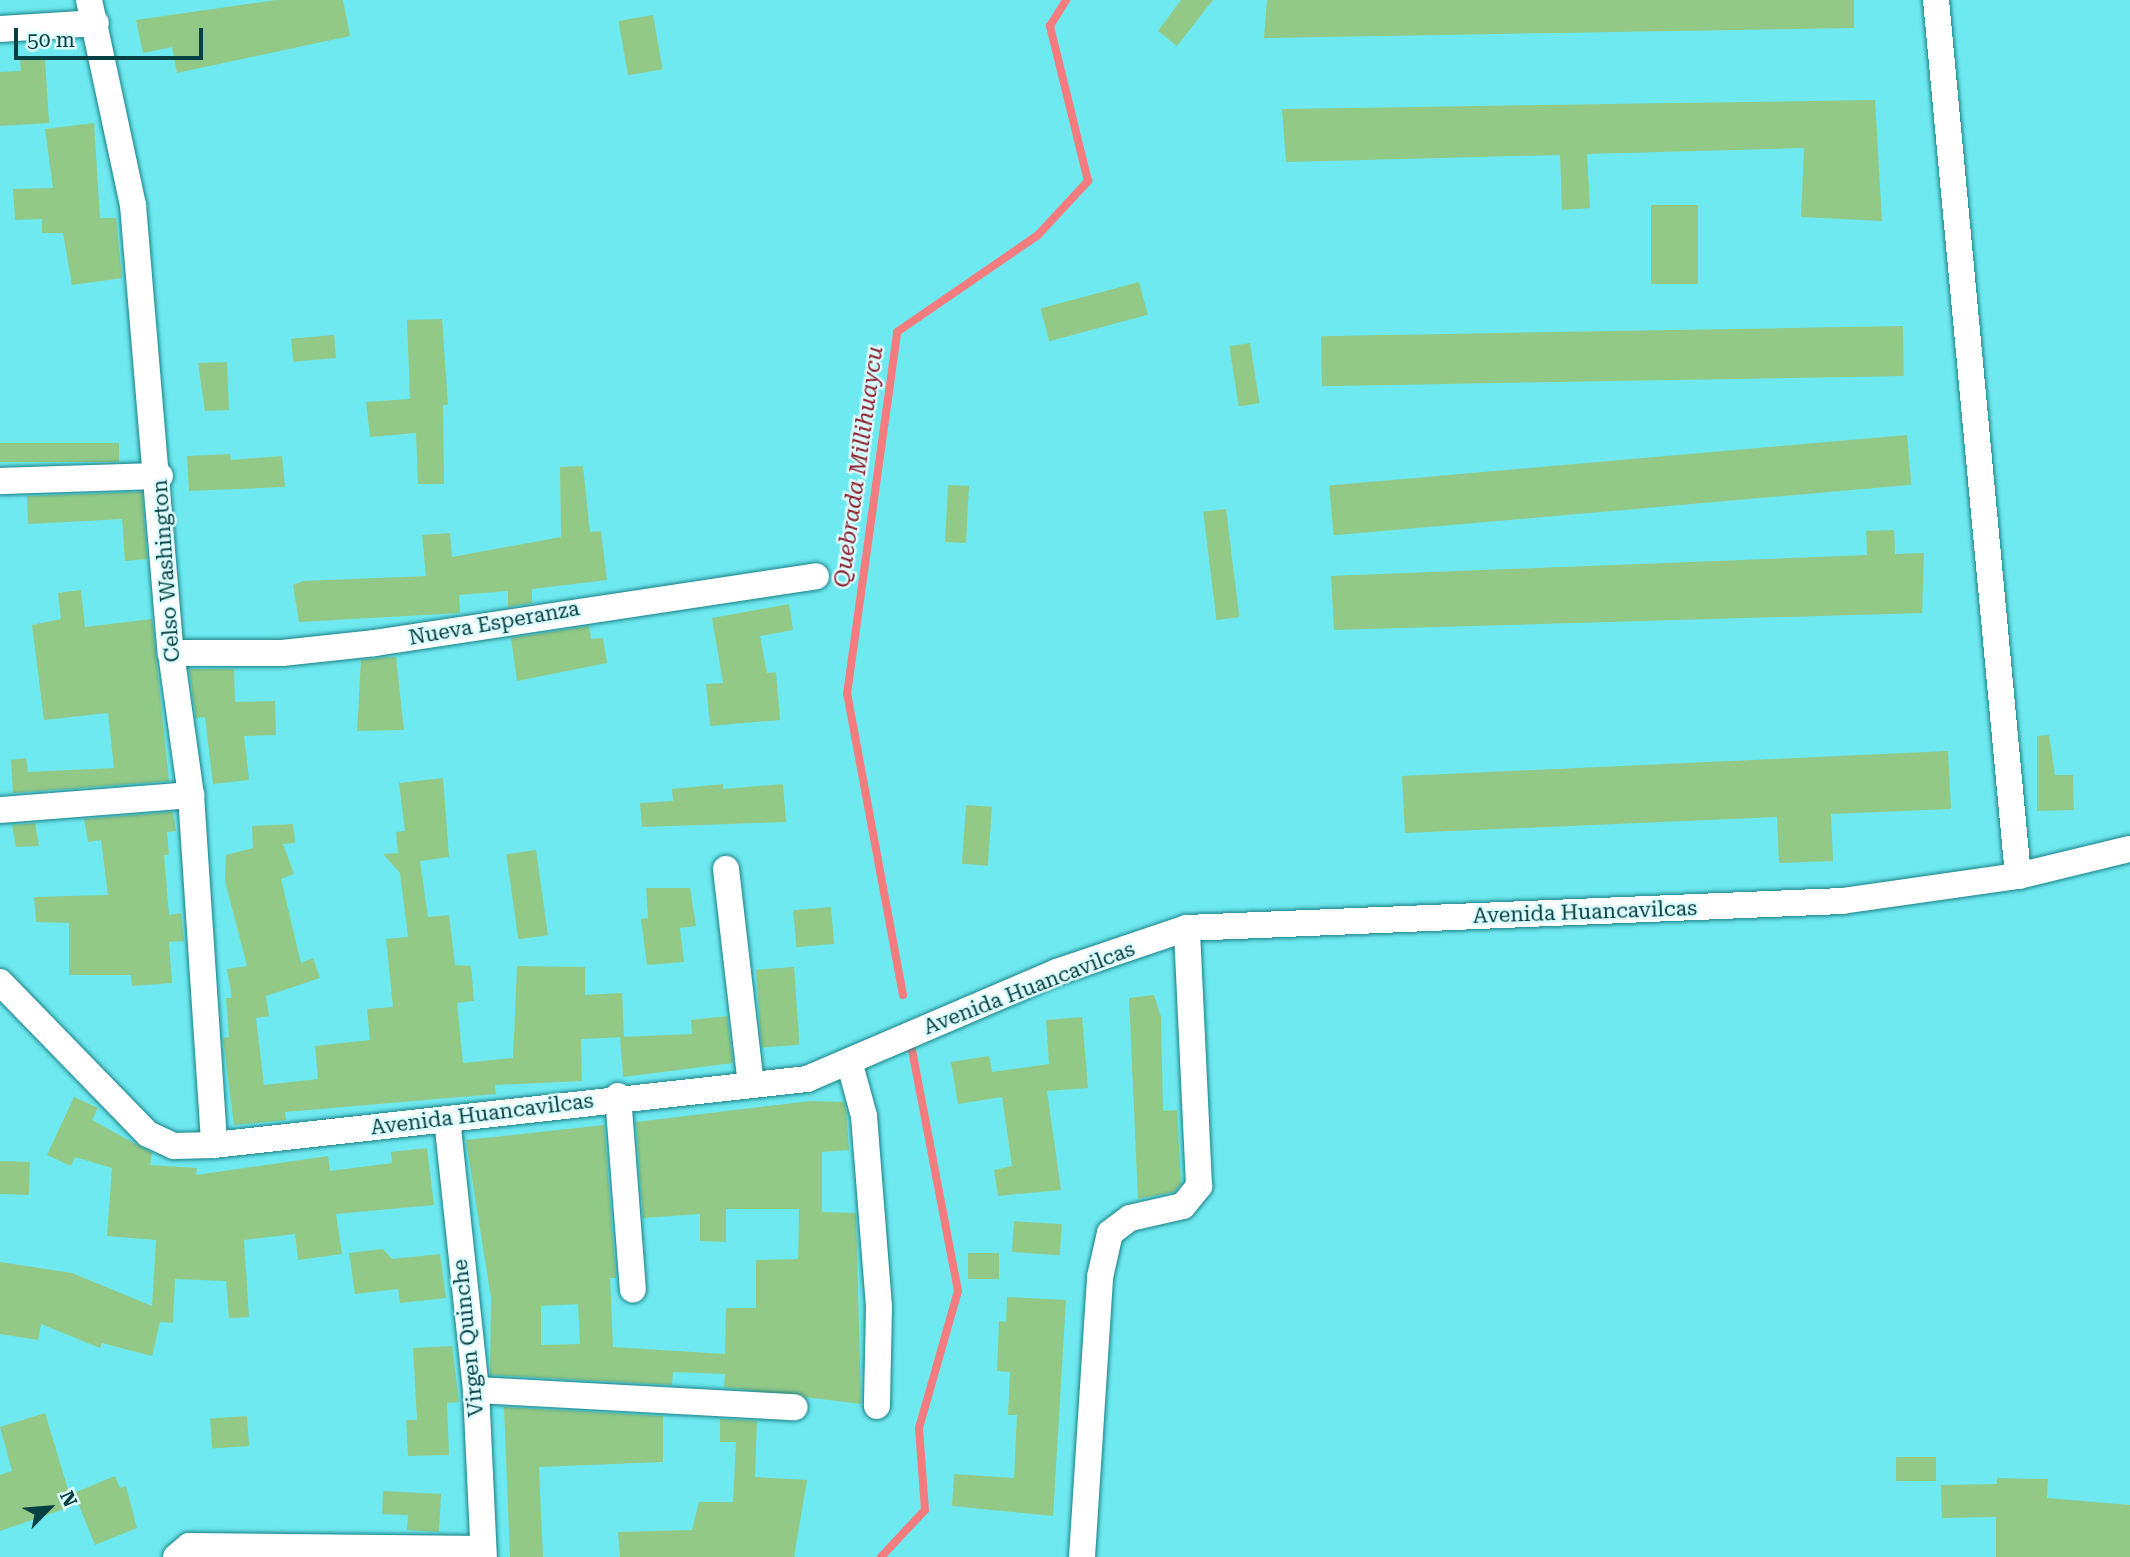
<!DOCTYPE html>
<style>
body{margin:0}
#map{position:relative;width:2130px;height:1557px;overflow:hidden;background:#6fe9f0;font-family:"Roboto Serif",serif}
div>[style]{position:absolute}
[style*='--x']{left:calc(var(--x)*1px);top:calc(var(--y)*1px);width:calc(var(--w)*1px);rotate:calc(var(--a)*1deg)}
.stream>*{height:8px;margin:-4px;padding:0 4px;transform-origin:4px;border-radius:4px;background:#f47c7e}
.building>*{inset:0;background:#92c986;transform-origin:0 0}
.roads{filter:drop-shadow(0 0 2px #1a8186) drop-shadow(0 0 2px #1a8186)}
.minor>*{height:26px;margin:-13px;padding:0 13px;transform-origin:13px;border-radius:13px;background:#fff}
span{translate:-50% -50%;white-space:nowrap;text-align:center;line-height:1.15;-webkit-text-stroke:5px #dcfbfd;paint-order:stroke}
.street-label{font-size:21px;color:#074043}
.water-label{font-size:23px;color:#8a1e2a;font-style:italic}
.north{position:absolute;left:14px;top:1473px;width:70px;height:70px;-webkit-text-stroke:5px #dcfbfd;paint-order:stroke;rotate:65deg;font-size:19px;font-weight:700;line-height:28px;text-align:center;color:#074043}
.north::after{content:'';display:block;margin:auto;width:24px;height:32px;background:#074043;clip-path:polygon(50% 0,100% 100%,50% 72%,0 100%)}
.scale{position:absolute;left:14px;top:28px;width:189px;height:32px;box-sizing:border-box;border:4px solid #074043;border-top:0;padding-left:9px;font-size:21px;line-height:24px;white-space:nowrap;color:#074043;-webkit-text-stroke:5px #dcfbfd;paint-order:stroke}
</style>
<div id="map">
<div class="stream">
<div style="--x:903;--y:995;--w:306;--a:-100.5"></div>
<div style="--x:847;--y:694;--w:365;--a:-82.1"></div>
<div style="--x:897;--y:332;--w:171;--a:-34.5"></div>
<div style="--x:1038;--y:235;--w:74;--a:-47.2"></div>
<div style="--x:1088;--y:181;--w:160;--a:-103.8"></div>
<div style="--x:1050;--y:26;--w:31;--a:-58"></div>
<div style="--x:881;--y:1557;--w:64;--a:-46.9"></div>
<div style="--x:925;--y:1510;--w:82;--a:-94.2"></div>
<div style="--x:919;--y:1428;--w:142;--a:-74.1"></div>
<div style="--x:958;--y:1291;--w:251;--a:-100.8"></div>
</div>
<div class="building">
<div style="clip-path:polygon(276px 0,343px 0,350px 36px,177px 73px,172px 47px,143px 53px,136px 20px)"></div>
<div style="clip-path:polygon(1181px 0,1213px 0,1177px 46px,1158px 31px)"></div>
<div style="clip-path:polygon(1267px 0,1854px 0,1854px 28px,1264px 38px)"></div>
<div style="left:653px;top:15px;width:55px;height:35px;rotate:80deg"></div>
<div style="clip-path:polygon(45px 59px,49px 123px,0 126px,0 72px,21px 71px,20px 60px)"></div>
<div style="clip-path:polygon(1875px 100px,1882px 221px,1801px 217px,1804px 148px,1587px 154px,1590px 208px,1562px 210px,1560px 155px,1286px 162px,1282px 109px)"></div>
<div style="clip-path:polygon(94px 123px,100px 218px,116px 218px,122px 278px,72px 285px,63px 233px,42px 233px,42px 219px,15px 220px,13px 189px,53px 188px,45px 129px)"></div>
<div style="left:1651px;top:205px;width:47px;height:79px"></div>
<div style="left:1139px;top:282px;width:34px;height:102px;rotate:75deg"></div>
<div style="clip-path:polygon(442px 319px,448px 405px,443px 405px,444px 484px,418px 484px,416px 433px,370px 437px,366px 402px,410px 399px,407px 320px)"></div>
<div style="left:1903px;top:326px;width:50px;height:582px;rotate:89deg"></div>
<div style="left:334px;top:335px;width:23px;height:43px;rotate:85deg"></div>
<div style="left:1250px;top:343px;width:61px;height:21px;rotate:81deg"></div>
<div style="clip-path:polygon(227px 362px,229px 410px,205px 411px,198px 363px)"></div>
<div style="left:1907px;top:435px;width:50px;height:580px;rotate:85deg"></div>
<div style="left:119px;top:443px;width:19px;height:119px;rotate:90deg"></div>
<div style="clip-path:polygon(230px 454px,231px 460px,282px 456px,285px 487px,189px 491px,187px 456px)"></div>
<div style="clip-path:polygon(583px 466px,590px 532px,601px 531px,607px 580px,532px 589px,532px 603px,508px 607px,508px 591px,459px 595px,460px 613px,299px 622px,293px 585px,303px 581px,426px 576px,422px 535px,450px 533px,452px 557px,561px 537px,560px 467px)"></div>
<div style="left:948px;top:485px;width:21px;height:57px;rotate:3deg"></div>
<div style="clip-path:polygon(142px 492px,147px 559px,125px 561px,122px 519px,28px 524px,27px 496px)"></div>
<div style="left:1226px;top:509px;width:109px;height:23px;rotate:83deg"></div>
<div style="clip-path:polygon(1894px 530px,1895px 554px,1924px 553px,1922px 613px,1334px 630px,1331px 576px,1867px 555px,1866px 531px)"></div>
<div style="clip-path:polygon(81px 590px,85px 627px,152px 619px,169px 781px,13px 793px,11px 760px,26px 758px,28px 772px,114px 768px,108px 713px,44px 720px,32px 625px,61px 619px,58px 593px)"></div>
<div style="clip-path:polygon(789px 604px,793px 630px,760px 636px,767px 673px,776px 672px,780px 720px,710px 726px,706px 684px,723px 683px,712px 618px)"></div>
<div style="clip-path:polygon(589px 626px,591px 639px,603px 638px,607px 663px,517px 681px,511px 638px)"></div>
<div style="clip-path:polygon(389px 657px,396px 657px,404px 730px,357px 731px,361px 660px)"></div>
<div style="clip-path:polygon(189px 669px,234px 669px,235px 702px,275px 701px,276px 735px,244px 736px,249px 780px,213px 784px,205px 717px,196px 718px)"></div>
<div style="clip-path:polygon(2049px 735px,2055px 775px,2073px 775px,2074px 810px,2037px 811px,2037px 736px)"></div>
<div style="clip-path:polygon(1948px 751px,1951px 809px,1831px 814px,1833px 861px,1779px 863px,1777px 817px,1405px 833px,1402px 776px)"></div>
<div style="clip-path:polygon(443px 778px,449px 857px,420px 861px,428px 917px,449px 915px,455px 965px,471px 966px,474px 1001px,457px 1003px,463px 1063px,513px 1058px,517px 966px,585px 967px,585px 995px,622px 993px,624px 1037px,581px 1039px,582px 1081px,495px 1085px,496px 1094px,285px 1112px,286px 1120px,234px 1125px,223px 1038px,229px 1037px,226px 998px,232px 998px,227px 969px,247px 966px,225px 881px,226px 855px,253px 848px,252px 826px,293px 824px,295px 843px,283px 844px,294px 874px,281px 879px,301px 963px,313px 958px,320px 978px,266px 996px,269px 1016px,256px 1018px,264px 1085px,318px 1079px,315px 1046px,370px 1040px,367px 1009px,393px 1007px,386px 939px,408px 937px,400px 873px,383px 854px,398px 853px,396px 832px,405px 831px,399px 783px)"></div>
<div style="clip-path:polygon(723px 784px,723px 789px,783px 784px,786px 822px,642px 827px,640px 803px,673px 801px,672px 789px)"></div>
<div style="left:966px;top:805px;width:26px;height:59px;rotate:4deg"></div>
<div style="clip-path:polygon(173px 812px,176px 831px,167px 832px,169px 855px,164px 855px,169px 915px,181px 913px,184px 941px,169px 942px,172px 983px,132px 986px,131px 975px,69px 975px,69px 923px,36px 922px,34px 897px,108px 895px,101px 840px,88px 842px,84px 819px)"></div>
<div style="clip-path:polygon(35px 823px,39px 846px,16px 847px,12px 825px)"></div>
<div style="left:536px;top:850px;width:86px;height:30px;rotate:82deg"></div>
<div style="clip-path:polygon(646px 888px,690px 888px,696px 926px,680px 928px,684px 962px,647px 965px,641px 919px,648px 918px)"></div>
<div style="left:831px;top:907px;width:37px;height:38px;rotate:85deg"></div>
<div style="left:794px;top:967px;width:78px;height:38px;rotate:86deg"></div>
<div style="clip-path:polygon(1154px 995px,1161px 1017px,1163px 1111px,1177px 1110px,1181px 1184px,1174px 1192px,1138px 1199px,1129px 998px)"></div>
<div style="clip-path:polygon(727px 1016px,733px 1063px,623px 1077px,620px 1037px,692px 1034px,691px 1020px)"></div>
<div style="clip-path:polygon(1082px 1017px,1088px 1088px,1047px 1091px,1061px 1190px,998px 1196px,994px 1170px,1012px 1166px,1002px 1097px,958px 1104px,951px 1062px,989px 1056px,992px 1072px,1049px 1064px,1046px 1020px)"></div>
<div style="clip-path:polygon(74px 1097px,98px 1108px,92px 1120px,152px 1153px,150px 1165px,197px 1168px,196px 1175px,328px 1156px,330px 1171px,392px 1163px,391px 1152px,427px 1148px,434px 1205px,336px 1214px,342px 1254px,298px 1260px,295px 1234px,244px 1240px,249px 1317px,229px 1318px,226px 1281px,175px 1279px,173px 1323px,160px 1322px,152px 1356px,102px 1343px,100px 1348px,41px 1324px,38px 1340px,0 1334px,0 1262px,72px 1273px,152px 1306px,156px 1240px,107px 1236px,112px 1168px,75px 1157px,71px 1166px,47px 1155px)"></div>
<div style="clip-path:polygon(evenodd,810px 1101px,844px 1102px,846px 1110px,849px 1150px,822px 1152px,822px 1212px,856px 1213px,861px 1404px,724px 1387px,725px 1374px,673px 1372px,672px 1385px,490px 1375px,491px 1298px,466px 1140px,604px 1125px,616px 1278px,610px 1278px,613px 1347px,725px 1354px,726px 1308px,756px 1308px,756px 1260px,798px 1259px,799px 1209px,726px 1209px,726px 1242px,700px 1241px,700px 1214px,643px 1218px,636px 1122px,810px 1101px,578px 1304px,580px 1344px,541px 1345px,541px 1306px,578px 1304px)"></div>
<div style="left:0;top:1161px;width:30px;height:33px;rotate:2deg"></div>
<div style="left:1014px;top:1221px;width:48px;height:31px;rotate:4deg"></div>
<div style="clip-path:polygon(383px 1249px,392px 1259px,440px 1254px,446px 1298px,400px 1303px,398px 1289px,355px 1294px,349px 1253px)"></div>
<div style="left:968px;top:1253px;width:31px;height:26px"></div>
<div style="clip-path:polygon(1007px 1297px,1066px 1300px,1053px 1516px,952px 1506px,954px 1474px,1014px 1478px,1017px 1415px,1008px 1415px,1010px 1372px,997px 1371px,999px 1321px,1006px 1322px)"></div>
<div style="clip-path:polygon(452px 1346px,459px 1402px,447px 1403px,449px 1455px,408px 1456px,406px 1420px,417px 1420px,413px 1348px)"></div>
<div style="clip-path:polygon(504px 1407px,663px 1416px,663px 1462px,539px 1467px,543px 1557px,510px 1557px)"></div>
<div style="clip-path:polygon(45px 1413px,73px 1506px,0 1531px,0 1475px,12px 1471px,0 1427px)"></div>
<div style="left:247px;top:1416px;width:30px;height:37px;rotate:86deg"></div>
<div style="clip-path:polygon(720px 1419px,757px 1421px,755px 1477px,807px 1480px,794px 1557px,620px 1557px,618px 1532px,692px 1530px,699px 1502px,733px 1502px,736px 1442px,720px 1442px)"></div>
<div style="left:1896px;top:1457px;width:40px;height:24px"></div>
<div style="clip-path:polygon(115px 1476px,120px 1488px,126px 1486px,137px 1528px,95px 1545px,74px 1493px)"></div>
<div style="clip-path:polygon(1997px 1478px,2048px 1479px,2047px 1498px,2130px 1505px,2130px 1557px,1996px 1557px,1996px 1517px,1942px 1518px,1941px 1485px,1997px 1484px)"></div>
<div style="clip-path:polygon(383px 1491px,441px 1494px,439px 1532px,407px 1530px,408px 1515px,382px 1514px)"></div>
</div>
<div class="roads">
<div class="minor">
<div style="--x:89;--y:0;--w:210;--a:77.9"></div>
<div style="--x:133;--y:205;--w:450;--a:85.2"></div>
<div style="--x:171;--y:653;--w:143;--a:82"></div>
<div style="--x:191;--y:795;--w:351;--a:86.2"></div>
<div style="--x:1936;--y:0;--w:880;--a:84.65"></div>
<div style="--x:0;--y:29;--w:96;--a:-3.6"></div>
<div style="--x:0;--y:481;--w:160;--a:-1.8"></div>
<div style="--x:171;--y:653;--w:111;--a:0"></div>
<div style="--x:282;--y:653;--w:94;--a:-6.1"></div>
<div style="--x:375;--y:643;--w:446;--a:-8.6"></div>
<div style="--x:0;--y:810;--w:192;--a:-4.5"></div>
<div style="--x:726;--y:869;--w:216;--a:83.4"></div>
<div style="--x:0;--y:982;--w:212;--a:45.8"></div>
<div style="--x:148;--y:1134;--w:29;--a:25"></div>
<div style="--x:174;--y:1146;--w:40;--a:-1.4"></div>
<div style="--x:214;--y:1145;--w:597;--a:-6.35"></div>
<div style="--x:807;--y:1079;--w:272;--a:-23.2"></div>
<div style="--x:1057;--y:972;--w:137;--a:-18.7"></div>
<div style="--x:1187;--y:928;--w:656;--a:-2.36"></div>
<div style="--x:1842;--y:901;--w:178;--a:-8.1"></div>
<div style="--x:2018;--y:876;--w:115;--a:-13.6"></div>
<div style="--x:849;--y:1061;--w:57;--a:74.7"></div>
<div style="--x:864;--y:1116;--w:192;--a:85.5"></div>
<div style="--x:879;--y:1307;--w:99;--a:91.2"></div>
<div style="--x:618;--y:1096;--w:194;--a:85.6"></div>
<div style="--x:447;--y:1119;--w:273;--a:83.9"></div>
<div style="--x:476;--y:1390;--w:167;--a:87.3"></div>
<div style="--x:476;--y:1390;--w:319;--a:3.1"></div>
<div style="--x:176;--y:1557;--w:17;--a:-40"></div>
<div style="--x:189;--y:1546;--w:294;--a:0.6"></div>
<div style="--x:1082;--y:1557;--w:281;--a:-86.3"></div>
<div style="--x:1100;--y:1277;--w:45;--a:-77.2"></div>
<div style="--x:1110;--y:1233;--w:25;--a:-37"></div>
<div style="--x:1130;--y:1218;--w:54;--a:-12.8"></div>
<div style="--x:1183;--y:1206;--w:26;--a:-51"></div>
<div style="--x:1199;--y:1186;--w:258;--a:-92.7"></div>
</div>
</div>
<div class="street-label">
<span style="left:166px;top:571px;rotate:-94deg">Celso Washington</span>
<span style="left:494px;top:623px;rotate:-10deg">Nueva Esperanza</span>
<span style="left:1585px;top:912px;rotate:-2deg">Avenida Huancavilcas</span>
<span style="left:1029px;top:988px;rotate:-21deg">Avenida Huancavilcas</span>
<span style="left:482px;top:1114px;rotate:-7deg">Avenida Huancavilcas</span>
<span style="left:468px;top:1338px;rotate:-96deg">Virgen Quinche</span>
</div>
<div class="water-label">
<span style="left:859px;top:467px;rotate:-82deg">Quebrada Millihuaycu</span>
</div>
<div class="north">N</div>
<div class="scale">50 m</div>
</div>
